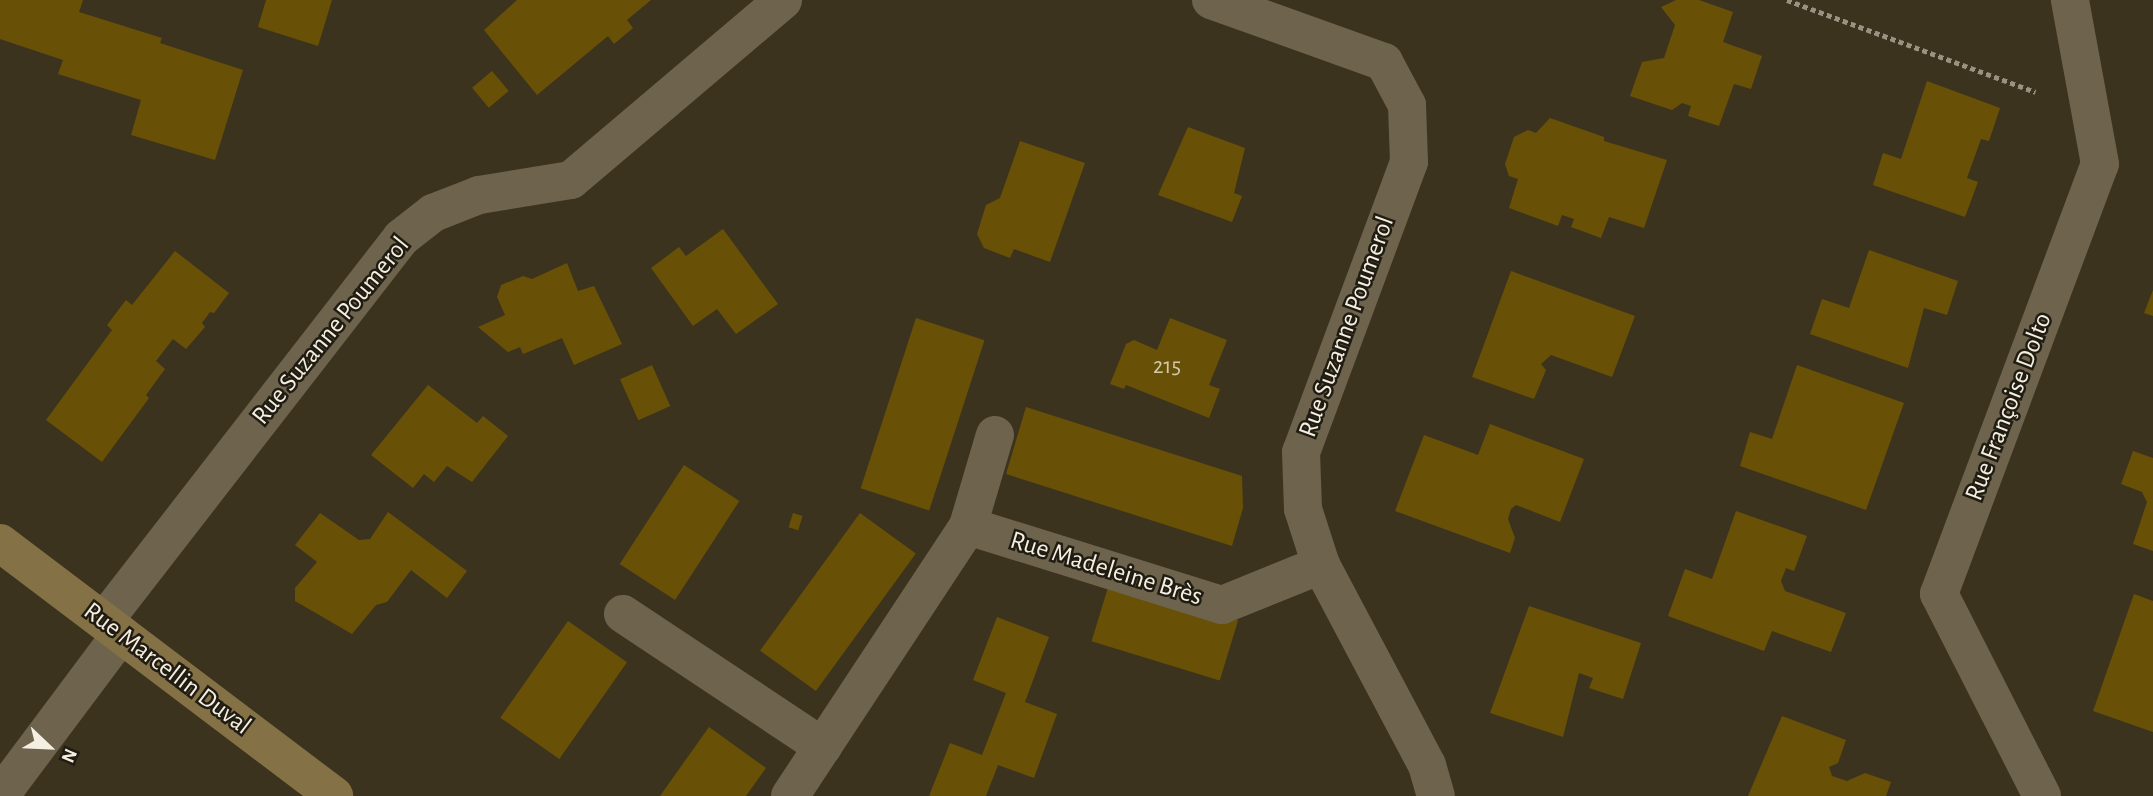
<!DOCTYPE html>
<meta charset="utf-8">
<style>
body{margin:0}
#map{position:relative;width:2153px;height:796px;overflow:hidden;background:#3c331e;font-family:"Alegreya Sans",sans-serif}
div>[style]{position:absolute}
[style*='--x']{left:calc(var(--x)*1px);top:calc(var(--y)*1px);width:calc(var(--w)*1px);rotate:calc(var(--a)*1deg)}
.building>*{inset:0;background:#685106;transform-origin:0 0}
.path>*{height:4.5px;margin-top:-2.25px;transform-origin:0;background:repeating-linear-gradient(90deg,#999281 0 5px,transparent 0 8.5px)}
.minor>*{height:38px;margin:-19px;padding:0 19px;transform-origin:19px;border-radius:19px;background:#6e644d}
.secondary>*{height:38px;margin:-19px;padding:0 19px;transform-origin:19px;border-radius:19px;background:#847246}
span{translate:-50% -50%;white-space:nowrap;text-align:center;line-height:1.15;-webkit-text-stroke:5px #201c12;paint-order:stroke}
.number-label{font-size:23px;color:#d2c8ab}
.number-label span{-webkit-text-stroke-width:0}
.street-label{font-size:26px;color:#f5efe2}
.north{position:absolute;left:14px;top:712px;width:70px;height:70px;-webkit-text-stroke:5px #201c12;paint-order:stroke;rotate:113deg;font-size:19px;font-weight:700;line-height:28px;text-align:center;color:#f5efe2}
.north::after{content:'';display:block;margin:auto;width:24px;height:32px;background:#f5efe2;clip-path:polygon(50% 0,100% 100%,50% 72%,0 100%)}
</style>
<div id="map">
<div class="building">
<div style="clip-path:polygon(0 0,83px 0,79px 12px,162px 38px,160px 43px,243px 70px,215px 160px,131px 135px,141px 100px,58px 74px,63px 60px,0 39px)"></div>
<div style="clip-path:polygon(266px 0,332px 0,318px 46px,258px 27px)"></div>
<div style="clip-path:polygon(517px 0,651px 0,627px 20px,633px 28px,614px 44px,608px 36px,537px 95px,484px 30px)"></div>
<div style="clip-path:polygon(1676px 0,1699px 0,1733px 12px,1723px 42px,1762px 56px,1751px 89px,1734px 84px,1719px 126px,1688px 116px,1691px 106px,1682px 103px,1672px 110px,1630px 96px,1642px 62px,1664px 58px,1675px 25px,1661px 7px)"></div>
<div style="left:492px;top:71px;width:26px;height:26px;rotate:50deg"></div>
<div style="clip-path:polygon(1927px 81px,2000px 108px,1989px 141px,1981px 139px,1967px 178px,1978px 182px,1965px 217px,1873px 185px,1883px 153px,1901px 159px)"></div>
<div style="clip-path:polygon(1550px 118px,1604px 137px,1604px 141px,1667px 160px,1644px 228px,1609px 217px,1601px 238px,1571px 227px,1574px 219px,1562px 215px,1558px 226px,1509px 208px,1518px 179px,1509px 176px,1505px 164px,1514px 137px,1528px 130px,1536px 133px)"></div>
<div style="clip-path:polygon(1188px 127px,1245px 148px,1234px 193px,1242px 196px,1232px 222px,1158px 195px)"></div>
<div style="clip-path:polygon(1020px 141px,1085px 163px,1050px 262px,1014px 249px,1010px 258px,984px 248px,977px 234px,986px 205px,1000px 198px)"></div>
<div style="clip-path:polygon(723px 229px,778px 304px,736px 334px,717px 309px,693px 326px,651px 268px,679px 247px,686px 256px)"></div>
<div style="clip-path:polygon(1869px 250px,1958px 281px,1947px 315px,1924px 308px,1908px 368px,1810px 334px,1822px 299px,1849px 308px)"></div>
<div style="clip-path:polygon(175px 251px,229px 293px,214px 313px,210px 312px,202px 323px,205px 327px,186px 349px,173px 339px,156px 361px,165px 369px,146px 395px,149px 398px,102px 462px,46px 420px,112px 330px,107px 325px,126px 300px,132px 305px)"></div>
<div style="clip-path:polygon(567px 263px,578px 291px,594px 286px,622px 344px,574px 365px,562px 338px,523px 354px,520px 347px,508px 352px,478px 327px,505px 315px,497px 297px,501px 285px,523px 276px,532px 279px)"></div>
<div style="clip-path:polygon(1511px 271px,1635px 316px,1612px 377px,1551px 355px,1541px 364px,1546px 370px,1534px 399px,1472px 377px)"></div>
<div style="clip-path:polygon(2153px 290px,2153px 316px,2144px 313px)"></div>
<div style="left:916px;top:318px;width:72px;height:179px;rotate:18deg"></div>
<div style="clip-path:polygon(1170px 318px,1227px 340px,1209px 385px,1220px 389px,1209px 418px,1126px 385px,1124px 389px,1110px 384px,1126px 344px,1134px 340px,1157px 350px)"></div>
<div style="left:652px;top:365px;width:45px;height:35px;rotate:66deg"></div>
<div style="clip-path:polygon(1797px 365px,1904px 403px,1866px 510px,1740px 466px,1750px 432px,1772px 439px)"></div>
<div style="clip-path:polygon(428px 385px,477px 423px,483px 416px,508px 436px,472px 482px,447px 466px,434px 482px,424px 474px,413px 488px,371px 455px)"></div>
<div style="clip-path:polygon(1026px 407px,1242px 476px,1243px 508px,1232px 546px,1006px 474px)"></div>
<div style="clip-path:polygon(1490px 424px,1584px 459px,1560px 522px,1516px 505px,1511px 509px,1508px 519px,1515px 538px,1510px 553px,1395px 511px,1424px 435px,1478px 455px)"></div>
<div style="clip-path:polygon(2133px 451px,2153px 458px,2153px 551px,2133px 544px,2147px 502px,2142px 492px,2121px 484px)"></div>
<div style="left:684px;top:465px;width:66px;height:118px;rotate:33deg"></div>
<div style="clip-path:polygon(1736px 511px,1807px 536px,1794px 571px,1786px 568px,1781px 581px,1785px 591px,1846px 613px,1831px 652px,1772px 631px,1764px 651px,1668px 616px,1685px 569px,1712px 579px)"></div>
<div style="clip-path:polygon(388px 512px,467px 571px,447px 598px,411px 570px,387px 602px,376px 605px,352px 634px,295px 601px,295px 588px,317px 562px,295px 545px,320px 513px,359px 540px,370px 539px)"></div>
<div style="left:793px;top:513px;width:10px;height:15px;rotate:17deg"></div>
<div style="left:860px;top:513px;width:69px;height:170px;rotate:36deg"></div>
<div style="left:1110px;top:581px;width:134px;height:63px;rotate:17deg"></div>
<div style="clip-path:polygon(2134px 594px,2153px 601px,2153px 732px,2093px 711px)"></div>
<div style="clip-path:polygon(1529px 606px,1641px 643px,1623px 699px,1589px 688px,1593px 678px,1579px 673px,1563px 737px,1490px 713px)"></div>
<div style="clip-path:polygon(997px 617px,1049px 637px,1025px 702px,1057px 714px,1034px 778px,998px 765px,986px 796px,929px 796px,950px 743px,982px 755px,1006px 693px,973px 680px)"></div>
<div style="left:568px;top:621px;width:72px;height:118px;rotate:35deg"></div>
<div style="clip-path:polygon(1782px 716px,1846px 740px,1838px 763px,1829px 767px,1832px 776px,1847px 781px,1865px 773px,1891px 782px,1886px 796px,1748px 796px)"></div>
<div style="clip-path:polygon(709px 727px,766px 768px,746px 796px,660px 796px)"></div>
</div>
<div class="path">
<div style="--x:1787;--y:0;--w:265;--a:20.3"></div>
</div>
<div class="minor">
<div style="--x:1211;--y:0;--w:184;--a:19.7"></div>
<div style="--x:1384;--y:62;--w:49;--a:61.9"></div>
<div style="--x:1407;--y:105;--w:57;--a:88"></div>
<div style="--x:1409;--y:162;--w:309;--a:110.4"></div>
<div style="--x:1301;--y:452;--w:57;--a:88"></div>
<div style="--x:1303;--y:509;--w:59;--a:72.2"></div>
<div style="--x:1321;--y:565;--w:226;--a:62.1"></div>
<div style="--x:1427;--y:765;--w:32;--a:74"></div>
<div style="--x:968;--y:526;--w:95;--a:-73.5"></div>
<div style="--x:623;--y:614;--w:240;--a:33.6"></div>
<div style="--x:104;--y:621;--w:485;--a:-52.2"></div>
<div style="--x:401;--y:238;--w:41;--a:-38"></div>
<div style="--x:433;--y:213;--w:49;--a:-21.4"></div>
<div style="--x:479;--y:195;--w:93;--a:-9.3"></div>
<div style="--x:571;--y:180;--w:278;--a:-40.3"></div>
<div style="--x:0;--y:796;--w:202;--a:-53.2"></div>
<div style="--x:790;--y:796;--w:323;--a:-56.6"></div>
<div style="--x:968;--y:526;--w:266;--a:17.3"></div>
<div style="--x:1222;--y:605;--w:107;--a:-22"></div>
<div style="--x:2042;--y:796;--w:227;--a:-117"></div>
<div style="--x:1939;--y:594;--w:459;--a:-69.5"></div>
<div style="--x:2100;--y:164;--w:167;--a:-100.4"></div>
</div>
<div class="secondary">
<div style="--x:0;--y:543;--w:419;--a:37.1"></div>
</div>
<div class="number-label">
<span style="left:1167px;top:367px">215</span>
</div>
<div class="street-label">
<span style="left:1347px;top:327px;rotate:-70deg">Rue Suzanne Poumerol</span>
<span style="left:331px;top:331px;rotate:-51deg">Rue Suzanne Poumerol</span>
<span style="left:2009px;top:407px;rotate:-69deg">Rue Françoise Dolto</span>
<span style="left:1106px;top:569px;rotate:17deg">Rue Madeleine Brès</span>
<span style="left:167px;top:669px;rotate:37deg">Rue Marcellin Duval</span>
</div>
<div class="north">N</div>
</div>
